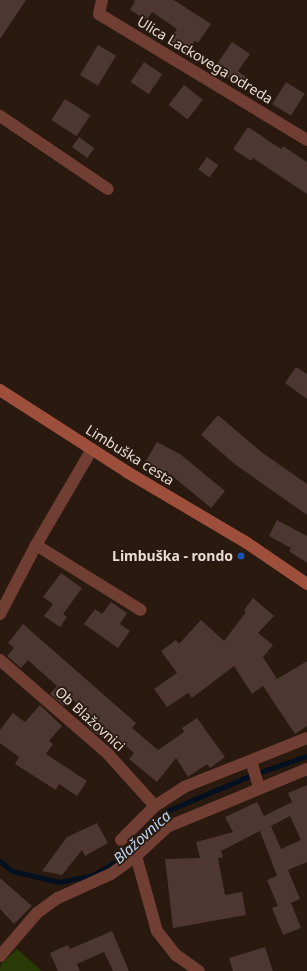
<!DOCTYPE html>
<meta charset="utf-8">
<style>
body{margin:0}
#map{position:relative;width:307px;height:971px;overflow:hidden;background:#29190f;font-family:"Noto Sans",sans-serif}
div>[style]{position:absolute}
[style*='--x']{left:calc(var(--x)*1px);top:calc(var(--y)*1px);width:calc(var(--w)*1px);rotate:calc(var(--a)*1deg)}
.green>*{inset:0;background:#2a3a06}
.stream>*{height:4.5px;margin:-2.25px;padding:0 2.25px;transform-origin:2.25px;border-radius:2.25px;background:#021020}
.building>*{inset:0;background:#4c3733;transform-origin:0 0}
.minor>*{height:12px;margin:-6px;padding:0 6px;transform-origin:6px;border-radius:6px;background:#703e32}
.secondary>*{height:12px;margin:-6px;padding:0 6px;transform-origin:6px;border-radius:6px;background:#9e4f3c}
.dots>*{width:11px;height:11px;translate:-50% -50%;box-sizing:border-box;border:2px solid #29190f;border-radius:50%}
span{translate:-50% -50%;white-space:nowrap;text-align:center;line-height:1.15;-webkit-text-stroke:3.5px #29190f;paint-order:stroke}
.street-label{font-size:14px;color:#e7dbd4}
.poi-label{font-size:14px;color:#e7dbd4;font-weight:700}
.right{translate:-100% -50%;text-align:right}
.water-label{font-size:15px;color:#b8d5f3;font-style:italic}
</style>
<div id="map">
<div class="green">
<div style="clip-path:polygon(17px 949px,42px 971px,0 971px,1px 964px)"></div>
</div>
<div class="stream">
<div style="--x:0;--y:861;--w:16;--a:38"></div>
<div style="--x:13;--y:871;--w:48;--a:13.2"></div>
<div style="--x:60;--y:882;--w:34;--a:-12"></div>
<div style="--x:93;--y:875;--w:28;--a:-30"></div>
<div style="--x:117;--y:861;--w:71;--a:-45"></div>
<div style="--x:167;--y:811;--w:92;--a:-23"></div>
<div style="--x:252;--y:775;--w:58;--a:-19.1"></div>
</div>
<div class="building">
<div style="clip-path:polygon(0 0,26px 0,0 39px)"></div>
<div style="clip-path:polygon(133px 0,174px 0,211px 24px,198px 43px,195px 41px,187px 53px,169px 41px,177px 29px,152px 12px,147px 20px,130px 10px,135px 1px)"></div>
<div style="clip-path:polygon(232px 42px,250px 54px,238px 71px,247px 78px,240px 87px,214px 68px)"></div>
<div style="left:98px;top:45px;width:21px;height:35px;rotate:31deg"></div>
<div style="left:144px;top:62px;width:22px;height:24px;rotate:34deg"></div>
<div style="left:286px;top:82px;width:22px;height:26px;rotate:32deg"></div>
<div style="left:184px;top:85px;width:24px;height:25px;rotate:38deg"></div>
<div style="left:65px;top:99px;width:30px;height:25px;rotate:33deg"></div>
<div style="clip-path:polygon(248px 127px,281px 149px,283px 146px,307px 162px,307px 194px,253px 158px,251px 161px,233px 149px)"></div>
<div style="left:79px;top:137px;width:19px;height:12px;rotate:36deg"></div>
<div style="left:207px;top:157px;width:14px;height:15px;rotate:36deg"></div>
<div style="clip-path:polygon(296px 367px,307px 374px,307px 399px,285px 383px)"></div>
<div style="clip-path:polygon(218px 415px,260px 451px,307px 484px,307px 515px,236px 465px,201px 435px)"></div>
<div style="clip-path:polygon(157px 442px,180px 454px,225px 491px,211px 508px,170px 474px,168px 477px,144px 464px)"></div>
<div style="clip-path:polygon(277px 520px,307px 536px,307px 563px,289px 551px,291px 548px,269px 536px)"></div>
<div style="clip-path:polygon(61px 573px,82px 588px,63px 614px,67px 617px,60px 627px,44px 616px,53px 604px,43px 597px)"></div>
<div style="clip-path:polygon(253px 598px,274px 616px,258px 633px,273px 645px,263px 657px,277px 679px,307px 661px,307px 726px,295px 734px,263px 686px,252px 694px,234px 666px,192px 698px,188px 693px,167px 707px,154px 689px,177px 673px,161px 651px,176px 640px,179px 644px,201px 620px,224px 641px,246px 612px,244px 610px)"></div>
<div style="clip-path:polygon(111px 602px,127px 613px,120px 624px,130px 631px,118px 648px,84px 624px,95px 609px,102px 614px)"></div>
<div style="clip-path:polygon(23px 624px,136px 723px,132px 728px,158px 750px,184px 732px,182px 728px,197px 718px,225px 757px,210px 768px,207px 764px,188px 777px,176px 758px,157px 782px,129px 759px,134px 753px,114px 736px,107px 743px,87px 726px,93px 718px,71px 698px,64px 706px,50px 694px,57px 686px,28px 660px,21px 668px,7px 656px,14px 648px,8px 643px)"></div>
<div style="clip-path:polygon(40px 705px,62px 726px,49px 741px,53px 744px,46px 754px,87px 781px,77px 796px,59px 784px,56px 790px,15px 764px,19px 757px,0 743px,0 730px,13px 713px,25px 722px)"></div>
<div style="clip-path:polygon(evenodd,307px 785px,307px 862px,288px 870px,300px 899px,291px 903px,301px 928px,283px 935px,272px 908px,278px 906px,267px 880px,277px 876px,260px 831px,221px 851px,223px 857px,218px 858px,225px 895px,242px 892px,246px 915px,173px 928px,165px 859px,200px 858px,196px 842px,233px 832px,225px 817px,257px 802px,264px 816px,292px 802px,288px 793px,307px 785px,290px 816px,301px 840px,281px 849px,271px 826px,290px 816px)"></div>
<div style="clip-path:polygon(97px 823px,108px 843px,85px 856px,82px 850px,62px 875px,42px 871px,67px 837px)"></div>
<div style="clip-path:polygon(0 878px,32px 906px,14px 924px,0 909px)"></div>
<div style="clip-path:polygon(112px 931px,129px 971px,113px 971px,104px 952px,77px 964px,80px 971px,58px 971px,50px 953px,68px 945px,70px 949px)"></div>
<div style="clip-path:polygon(265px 947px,273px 971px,233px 971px,229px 958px)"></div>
</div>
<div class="minor">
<div style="--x:102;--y:0;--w:14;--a:102"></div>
<div style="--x:99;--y:14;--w:243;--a:31.2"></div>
<div style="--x:0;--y:116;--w:130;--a:34.1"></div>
<div style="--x:36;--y:545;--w:123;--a:31.8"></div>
<div style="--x:0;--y:614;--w:78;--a:-62.4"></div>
<div style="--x:36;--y:545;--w:111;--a:-59.7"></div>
<div style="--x:0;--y:660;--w:143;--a:41"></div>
<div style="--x:108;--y:754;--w:70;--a:47.9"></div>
<div style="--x:251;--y:761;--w:27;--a:73"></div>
<div style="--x:121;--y:840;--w:48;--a:-45"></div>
<div style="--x:155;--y:806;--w:35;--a:-33"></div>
<div style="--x:184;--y:787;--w:132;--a:-21.7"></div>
<div style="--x:136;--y:856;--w:78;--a:74.4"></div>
<div style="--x:157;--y:931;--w:31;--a:52"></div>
<div style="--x:176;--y:955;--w:28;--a:35"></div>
<div style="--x:0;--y:956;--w:57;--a:-49.3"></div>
<div style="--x:37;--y:913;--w:26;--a:-36"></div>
<div style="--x:58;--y:898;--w:58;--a:-24.4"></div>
<div style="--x:111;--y:874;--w:31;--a:-36"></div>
<div style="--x:136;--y:856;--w:42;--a:-43.1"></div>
<div style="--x:167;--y:827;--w:152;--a:-22.5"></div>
</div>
<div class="secondary">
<div style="--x:0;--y:390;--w:151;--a:32.8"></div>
<div style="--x:127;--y:472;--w:139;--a:30.6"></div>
<div style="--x:247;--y:543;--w:73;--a:34.3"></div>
</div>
<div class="dots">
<div style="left:241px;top:556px;background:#1a4fb4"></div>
</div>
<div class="street-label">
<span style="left:205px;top:60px;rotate:31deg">Ulica Lackovega odreda</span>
<span style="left:130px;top:455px;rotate:32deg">Limbuška cesta</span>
<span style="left:90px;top:719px;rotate:42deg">Ob Blažovnici</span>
</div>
<div class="poi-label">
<span class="right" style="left:233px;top:556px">Limbuška - rondo</span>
</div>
<div class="water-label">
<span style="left:142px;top:837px;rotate:-42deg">Blažovnica</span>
</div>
</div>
